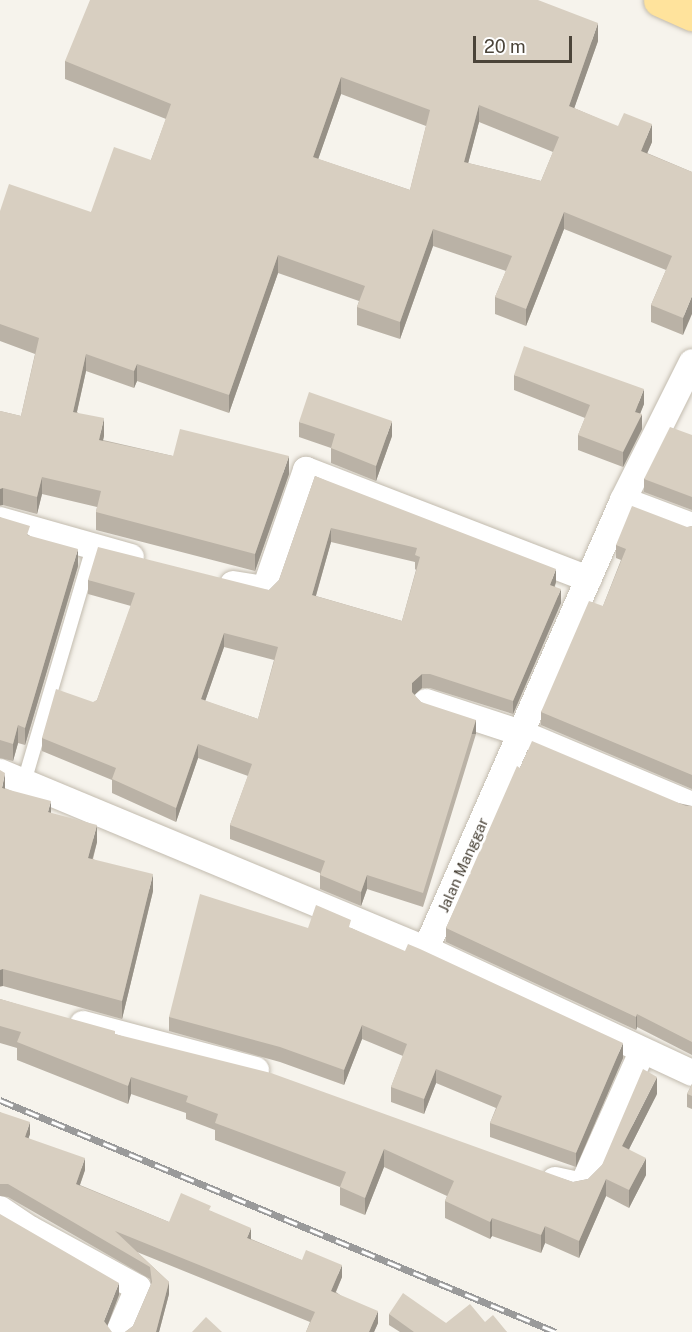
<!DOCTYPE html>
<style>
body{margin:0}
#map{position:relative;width:692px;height:1332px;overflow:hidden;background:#f6f3ec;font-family:"Public Sans",sans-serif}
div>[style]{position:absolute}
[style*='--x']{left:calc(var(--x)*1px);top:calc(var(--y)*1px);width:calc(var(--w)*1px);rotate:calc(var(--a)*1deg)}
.roads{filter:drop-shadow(0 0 2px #c2bbae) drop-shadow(0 0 2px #c2bbae)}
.service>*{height:14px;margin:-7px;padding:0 7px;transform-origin:7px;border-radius:7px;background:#fff}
.minor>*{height:26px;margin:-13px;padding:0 13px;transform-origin:13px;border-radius:13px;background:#fff}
.primary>*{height:33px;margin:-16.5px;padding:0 16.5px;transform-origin:16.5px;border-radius:16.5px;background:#ffe39c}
.rail>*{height:7px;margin-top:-3.5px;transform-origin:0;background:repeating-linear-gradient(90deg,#fff 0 14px,#9a9a9a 0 28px);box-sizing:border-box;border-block:2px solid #9a9a9a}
.wall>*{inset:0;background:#bab2a6}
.shaded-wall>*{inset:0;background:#979187;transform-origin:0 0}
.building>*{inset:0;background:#d8cfc1}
span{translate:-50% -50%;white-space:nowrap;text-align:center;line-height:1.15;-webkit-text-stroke:6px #fff;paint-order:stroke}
.street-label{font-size:15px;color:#4b4439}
.scale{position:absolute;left:473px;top:36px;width:99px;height:27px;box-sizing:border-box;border:3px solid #4b4439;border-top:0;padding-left:8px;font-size:18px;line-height:21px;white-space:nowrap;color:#4b4439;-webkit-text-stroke:4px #fff;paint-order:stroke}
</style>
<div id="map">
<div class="roads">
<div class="service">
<div style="--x:24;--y:782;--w:245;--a:-73.6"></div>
</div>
<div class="minor">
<div style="--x:623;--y:500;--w:74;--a:20.6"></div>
<div style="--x:0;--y:520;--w:136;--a:15.8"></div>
<div style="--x:233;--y:584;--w:32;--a:9"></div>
<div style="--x:265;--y:589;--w:126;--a:-71"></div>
<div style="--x:306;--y:470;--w:303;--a:21.1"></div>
<div style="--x:426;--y:702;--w:100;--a:18.1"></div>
<div style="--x:521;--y:733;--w:186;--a:22.8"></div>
<div style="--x:0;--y:772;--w:461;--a:22.6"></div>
<div style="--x:426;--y:949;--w:490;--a:-66.3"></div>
<div style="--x:623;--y:500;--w:154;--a:-63.4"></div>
<div style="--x:426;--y:949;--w:293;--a:25"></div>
<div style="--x:83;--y:1024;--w:179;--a:14.9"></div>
<div style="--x:555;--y:1180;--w:24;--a:12"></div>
<div style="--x:578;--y:1185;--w:7;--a:-27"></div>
<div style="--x:584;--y:1182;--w:142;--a:-66"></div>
<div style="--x:0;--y:1209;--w:36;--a:34"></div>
<div style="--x:30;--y:1229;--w:123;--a:28.6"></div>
<div style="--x:138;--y:1288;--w:48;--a:113.4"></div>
</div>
<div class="primary">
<div style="--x:660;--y:0;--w:35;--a:24"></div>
</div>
</div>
<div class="rail">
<div style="--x:0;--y:1100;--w:602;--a:22.65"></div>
</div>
<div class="wall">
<div style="clip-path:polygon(evenodd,598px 41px,574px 108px,652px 142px,647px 153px,692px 172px,683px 335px,651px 322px,651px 305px,666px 270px,564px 229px,526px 326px,495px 314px,495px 297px,506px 271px,433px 246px,400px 339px,357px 325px,357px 307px,359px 301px,278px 273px,229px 413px,137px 381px,134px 388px,86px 371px,77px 412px,104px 436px,103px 440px,173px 456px,289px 474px,255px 571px,96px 530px,96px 512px,97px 507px,42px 494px,37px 514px,3px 505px,0 506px,0 411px,21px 416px,35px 354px,0 341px,0 211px,91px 212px,151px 160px,166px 119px,65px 79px,65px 61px,598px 41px,341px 94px,426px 126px,410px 190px,318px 159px,341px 94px,598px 41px,479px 122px,553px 152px,541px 181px,468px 163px,479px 122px)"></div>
<div style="clip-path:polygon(514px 375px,644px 404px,640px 413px,642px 429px,623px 467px,578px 450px,578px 435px,585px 418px,514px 390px)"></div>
<div style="clip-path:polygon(299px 422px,392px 436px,376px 481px,331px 463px,331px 448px,299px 437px)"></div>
<div style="clip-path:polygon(692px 435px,692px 510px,644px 492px,644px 479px)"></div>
<div style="clip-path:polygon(evenodd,315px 476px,556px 582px,555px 586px,561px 603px,513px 714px,430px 688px,422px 688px,414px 695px,421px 702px,476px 734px,423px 907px,367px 889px,361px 906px,320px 889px,320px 873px,230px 839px,230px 825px,248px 776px,198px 758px,176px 822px,112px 793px,112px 780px,42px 751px,42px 738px,97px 700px,131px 606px,88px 594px,88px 580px,269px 590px,279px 580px,315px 476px,331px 542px,415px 562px,415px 569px,416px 570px,402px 621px,316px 596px,331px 542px,315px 476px,224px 647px,274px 660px,258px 719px,205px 701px,224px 647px)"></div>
<div style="clip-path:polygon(0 517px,78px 566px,25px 745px,18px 743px,13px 761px,0 758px)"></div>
<div style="clip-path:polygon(692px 526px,692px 789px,541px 725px,541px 712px,603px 606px,621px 560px,616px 558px,616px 545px)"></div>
<div style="clip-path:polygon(520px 768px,692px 806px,692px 1055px,637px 1027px,636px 1030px,446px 942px,446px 928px)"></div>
<div style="clip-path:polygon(5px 789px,51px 813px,97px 842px,93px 859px,153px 891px,122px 1019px,3px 986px,0 987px)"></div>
<div style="clip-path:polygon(308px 928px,351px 928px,623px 1058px,576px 1167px,490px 1137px,490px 1123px,496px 1108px,436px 1083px,424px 1114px,391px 1102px,391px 1087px,403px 1056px,362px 1039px,344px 1085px,280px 1062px,169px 1031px,169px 1017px)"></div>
<div style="clip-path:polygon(0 999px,115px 1034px,573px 1182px,588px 1179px,602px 1165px,657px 1094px,629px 1149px,646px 1175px,629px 1208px,606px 1196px,579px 1258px,545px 1243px,541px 1253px,492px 1236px,490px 1239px,445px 1218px,445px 1201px,447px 1196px,384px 1167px,365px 1215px,340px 1205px,340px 1187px,215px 1140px,215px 1130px,186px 1119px,186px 1113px,131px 1094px,128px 1104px,17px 1060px,17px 1048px,0 1043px)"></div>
<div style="clip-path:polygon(692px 1084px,692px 1109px,687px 1107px,687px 1094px)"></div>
<div style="clip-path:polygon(0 1112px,30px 1134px,28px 1138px,85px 1170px,80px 1185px,169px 1222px,211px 1211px,251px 1239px,342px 1277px,336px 1292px,378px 1323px,374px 1332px,306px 1332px,310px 1322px,137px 1252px,169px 1282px,169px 1294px,159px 1332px,125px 1332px,133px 1326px,151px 1284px,150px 1279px,8px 1197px,0 1196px)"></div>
<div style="clip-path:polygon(389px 1314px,446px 1323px,485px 1322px,507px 1332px,400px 1332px,389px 1325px)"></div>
</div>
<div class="shaded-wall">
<div style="clip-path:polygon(598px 23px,598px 41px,569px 123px,569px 106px)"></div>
<div style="clip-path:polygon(341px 77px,341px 94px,313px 174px,313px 157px)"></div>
<div style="clip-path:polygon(479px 105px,479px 122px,464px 179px,464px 162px)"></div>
<div style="clip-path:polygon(652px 124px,652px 142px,641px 168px,641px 151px)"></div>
<div style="clip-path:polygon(564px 212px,564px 229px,526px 326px,526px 309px)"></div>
<div style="clip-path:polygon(433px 229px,433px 246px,400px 339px,400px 322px)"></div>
<div style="clip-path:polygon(278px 255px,278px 273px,229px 413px,229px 395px)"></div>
<div style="clip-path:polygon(692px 296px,692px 314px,683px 335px,683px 318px)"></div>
<div style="clip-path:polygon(86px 354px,86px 371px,73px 429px,73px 412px)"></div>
<div style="clip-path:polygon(137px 364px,137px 381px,134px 388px,134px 371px)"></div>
<div style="clip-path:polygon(644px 389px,644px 404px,635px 427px,635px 412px)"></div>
<div style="clip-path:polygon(642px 414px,642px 429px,623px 467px,623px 452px)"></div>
<div style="clip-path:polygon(104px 418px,104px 436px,99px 457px,99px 440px)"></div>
<div style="clip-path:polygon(392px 421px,392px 436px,376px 481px,376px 466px)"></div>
<div style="clip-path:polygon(289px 456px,289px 474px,255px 571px,255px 554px)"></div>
<div style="clip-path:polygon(42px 477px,42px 494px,37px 514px,37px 497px)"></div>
<div style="left:3px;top:488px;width:17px;height:3px;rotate:90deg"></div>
<div style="clip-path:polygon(331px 528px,331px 542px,312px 609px,312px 595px)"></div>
<div style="clip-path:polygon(78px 549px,78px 566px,25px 745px,25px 728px)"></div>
<div style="clip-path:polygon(556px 569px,556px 582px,550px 598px,550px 585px)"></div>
<div style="clip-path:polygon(561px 589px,561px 603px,513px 714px,513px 701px)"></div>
<div style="clip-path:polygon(224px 633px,224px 647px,201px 713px,201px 699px)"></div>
<div style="clip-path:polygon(422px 674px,422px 688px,412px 697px,412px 706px,412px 683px)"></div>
<div style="left:476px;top:720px;width:14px;height:181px;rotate:90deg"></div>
<div style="clip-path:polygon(18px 725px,18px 743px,13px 761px,13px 744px)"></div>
<div style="clip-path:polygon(198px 744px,198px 758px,176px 822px,176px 808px)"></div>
<div style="clip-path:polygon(5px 773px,5px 790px,2px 788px)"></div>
<div style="clip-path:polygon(51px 801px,51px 818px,48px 812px)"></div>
<div style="clip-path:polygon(97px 825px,97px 842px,88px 875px,88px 858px)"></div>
<div style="clip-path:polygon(153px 874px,153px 891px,122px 1019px,122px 1001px)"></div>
<div style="clip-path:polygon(367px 875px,367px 889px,361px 906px,361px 892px)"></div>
<div style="left:3px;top:969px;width:17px;height:3px;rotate:90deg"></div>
<div style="clip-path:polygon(637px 1014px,637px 1027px,636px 1030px,636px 1017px)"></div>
<div style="clip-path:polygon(362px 1025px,362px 1039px,344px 1085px,344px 1070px)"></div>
<div style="clip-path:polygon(623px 1043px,623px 1058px,576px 1167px,576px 1153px)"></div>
<div style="clip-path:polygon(436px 1069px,436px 1083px,424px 1114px,424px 1099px)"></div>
<div style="clip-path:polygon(131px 1077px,131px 1094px,128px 1104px,128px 1086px)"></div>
<div style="clip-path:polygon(657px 1077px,657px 1094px,622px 1163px,622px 1146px)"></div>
<div style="clip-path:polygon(30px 1122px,30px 1134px,25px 1149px,25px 1137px)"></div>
<div style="clip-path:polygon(384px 1149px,384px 1167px,365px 1215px,365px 1198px)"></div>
<div style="clip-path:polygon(85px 1158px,85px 1170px,76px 1196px,76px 1184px)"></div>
<div style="clip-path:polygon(646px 1158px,646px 1175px,629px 1208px,629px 1190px)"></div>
<div style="clip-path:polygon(606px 1179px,606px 1196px,579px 1258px,579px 1241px)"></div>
<div style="clip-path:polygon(492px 1218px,492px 1236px,490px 1239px,490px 1222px)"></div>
<div style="clip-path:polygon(545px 1226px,545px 1243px,541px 1253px,541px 1235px)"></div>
<div style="clip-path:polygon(251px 1228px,251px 1240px,247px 1238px)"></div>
<div style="clip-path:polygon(342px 1265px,342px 1277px,331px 1303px,331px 1291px)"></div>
<div style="clip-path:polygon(169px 1282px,169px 1294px,159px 1332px,156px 1332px)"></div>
<div style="clip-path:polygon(119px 1283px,119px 1295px,105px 1332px,104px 1321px)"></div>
<div style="clip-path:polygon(378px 1311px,378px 1323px,374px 1332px,369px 1332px)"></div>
</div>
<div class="building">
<div style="clip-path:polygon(evenodd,90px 0,538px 0,598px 23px,569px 106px,618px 126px,624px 113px,652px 124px,641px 151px,692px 172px,692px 296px,683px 318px,651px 305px,672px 256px,564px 212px,526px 309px,495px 297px,512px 256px,433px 229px,400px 322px,357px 307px,365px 286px,278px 255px,229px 395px,137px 364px,134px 371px,86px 354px,73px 412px,104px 418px,99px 440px,173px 456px,180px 429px,289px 456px,255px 554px,96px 512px,101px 491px,42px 477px,37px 497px,3px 488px,0 489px,0 411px,21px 416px,39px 338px,0 324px,0 211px,9px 184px,91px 212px,114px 147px,151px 160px,171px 104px,65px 61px,90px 0,341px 77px,430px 110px,410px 190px,313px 157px,341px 77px,90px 0,479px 105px,559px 137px,541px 181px,464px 162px,479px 105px)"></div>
<div style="clip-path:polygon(524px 346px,644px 389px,635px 412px,642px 414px,623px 452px,578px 435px,590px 405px,514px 375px)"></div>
<div style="clip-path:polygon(309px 392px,392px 421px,376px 466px,331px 448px,335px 434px,299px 422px)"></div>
<div style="clip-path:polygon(670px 427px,692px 435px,692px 497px,644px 479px)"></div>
<div style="clip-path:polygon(evenodd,315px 476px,556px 569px,550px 585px,561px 589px,513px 701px,430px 674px,422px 674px,412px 683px,412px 692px,421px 702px,476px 720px,423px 893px,367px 875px,361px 892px,320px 875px,325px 861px,230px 825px,252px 764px,198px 744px,176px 808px,112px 779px,116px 768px,42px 738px,56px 689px,93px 702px,97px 700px,135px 593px,88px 580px,98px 547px,269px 590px,279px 580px,315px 476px,331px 528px,417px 548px,415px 555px,420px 557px,402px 621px,312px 595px,331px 528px,315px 476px,224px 633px,278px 647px,258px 719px,201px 699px,224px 633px)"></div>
<div style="clip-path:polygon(632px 506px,687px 527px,692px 526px,692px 775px,541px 712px,589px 601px,603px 606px,626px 549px,616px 545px)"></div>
<div style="clip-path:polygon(0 517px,30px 526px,27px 535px,78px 549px,25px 728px,18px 725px,13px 744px,0 740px)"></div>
<div style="clip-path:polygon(532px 741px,686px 806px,692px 806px,692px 1042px,637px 1014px,636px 1017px,446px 928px,517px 766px,520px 768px)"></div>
<div style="clip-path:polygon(0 770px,5px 773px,2px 788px,51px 801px,48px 812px,97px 825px,88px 858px,153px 874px,122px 1001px,3px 969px,0 970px)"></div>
<div style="clip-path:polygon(200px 894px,308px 928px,316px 905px,351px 920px,349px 927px,405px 951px,408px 944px,420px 949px,623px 1043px,576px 1153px,490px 1123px,502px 1096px,436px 1069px,424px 1099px,391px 1087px,407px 1044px,362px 1025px,344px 1070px,280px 1047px,169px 1017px)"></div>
<div style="clip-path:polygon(0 999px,115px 1031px,115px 1034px,271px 1073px,573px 1182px,588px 1179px,602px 1165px,643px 1069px,657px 1077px,622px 1146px,646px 1158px,629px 1190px,606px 1179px,579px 1241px,545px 1226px,541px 1235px,492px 1218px,490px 1222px,445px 1201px,454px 1181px,384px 1149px,365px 1198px,340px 1187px,346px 1172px,215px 1123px,218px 1114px,186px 1102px,188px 1096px,131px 1077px,128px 1086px,17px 1042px,21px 1032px,0 1026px)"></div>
<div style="clip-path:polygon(692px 1084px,692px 1096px,687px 1094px)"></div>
<div style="clip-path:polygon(0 1112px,30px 1122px,25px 1137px,85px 1158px,76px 1184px,169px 1222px,181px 1193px,211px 1206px,209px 1210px,251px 1228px,247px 1238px,302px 1260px,306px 1250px,342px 1265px,331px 1291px,378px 1311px,369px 1332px,306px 1332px,315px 1312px,115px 1231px,169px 1282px,156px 1332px,125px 1332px,133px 1326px,152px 1282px,150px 1267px,8px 1184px,0 1184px)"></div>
<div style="clip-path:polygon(0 1214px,119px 1283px,104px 1321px,112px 1332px,0 1332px)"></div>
<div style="clip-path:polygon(403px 1293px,446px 1323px,470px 1304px,485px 1322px,493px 1315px,507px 1332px,414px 1332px,389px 1314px)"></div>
<div style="clip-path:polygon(206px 1317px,222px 1332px,192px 1332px)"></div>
</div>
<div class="street-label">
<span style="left:463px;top:865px;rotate:-66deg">Jalan Manggar</span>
</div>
<div class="scale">20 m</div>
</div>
